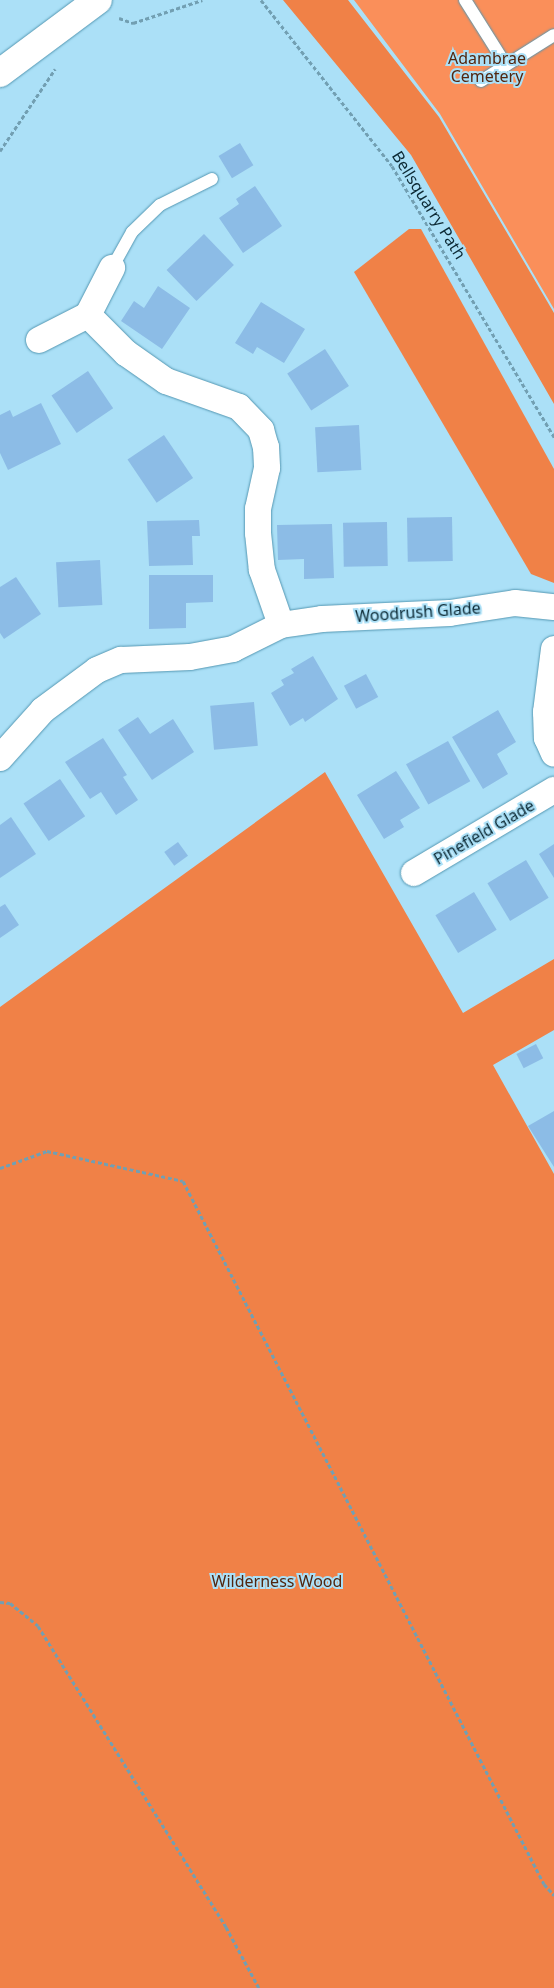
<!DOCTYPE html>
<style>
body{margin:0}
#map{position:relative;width:554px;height:1988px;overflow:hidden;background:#abe0f7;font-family:"Noto Sans",sans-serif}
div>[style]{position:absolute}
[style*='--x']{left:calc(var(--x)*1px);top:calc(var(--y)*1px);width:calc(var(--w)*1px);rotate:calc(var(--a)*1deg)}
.green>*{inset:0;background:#fa8f5a}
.forest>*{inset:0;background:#f08147}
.building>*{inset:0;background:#8cbce6;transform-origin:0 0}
.path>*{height:3px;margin-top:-1.5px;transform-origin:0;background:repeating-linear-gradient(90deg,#729fb2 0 4px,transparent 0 6.5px)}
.roads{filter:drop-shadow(0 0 1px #5497b2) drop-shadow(0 0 1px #5497b2)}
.lane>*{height:12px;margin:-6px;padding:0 6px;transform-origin:6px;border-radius:6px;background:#fff}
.street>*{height:26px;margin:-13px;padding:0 13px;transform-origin:13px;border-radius:13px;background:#fff}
.secondary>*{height:28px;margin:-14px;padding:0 14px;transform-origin:14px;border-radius:14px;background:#fff}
span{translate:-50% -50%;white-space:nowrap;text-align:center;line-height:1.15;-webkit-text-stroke:4px #abe0f7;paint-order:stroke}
.park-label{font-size:16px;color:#52260f}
.street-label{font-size:16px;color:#0c2934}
</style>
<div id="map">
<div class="green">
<div style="clip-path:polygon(354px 0,554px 0,554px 309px,440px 114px)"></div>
</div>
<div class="forest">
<div style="clip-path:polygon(283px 0,348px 0,439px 117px,554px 313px,554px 404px,411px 155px)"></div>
<div style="clip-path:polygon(409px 229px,421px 229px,554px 469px,554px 583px,531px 574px,354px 272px)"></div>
<div style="clip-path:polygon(325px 772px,463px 1013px,554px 959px,554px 1030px,493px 1065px,554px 1174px,554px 1988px,0 1988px,0 1007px)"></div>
</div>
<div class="building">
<div style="left:240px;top:143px;width:26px;height:25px;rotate:59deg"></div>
<div style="clip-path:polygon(255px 186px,282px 226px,243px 253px,219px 218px,239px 204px,236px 199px)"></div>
<div style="left:204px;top:234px;width:43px;height:52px;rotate:46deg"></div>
<div style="clip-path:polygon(158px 286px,190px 308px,162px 349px,121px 321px,134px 301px,144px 308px)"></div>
<div style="clip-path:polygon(261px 302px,305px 329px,284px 363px,257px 347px,253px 354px,235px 343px)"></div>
<div style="left:325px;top:349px;width:44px;height:45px;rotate:57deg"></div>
<div style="left:88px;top:371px;width:45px;height:44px;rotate:56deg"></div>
<div style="clip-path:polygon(41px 403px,61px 444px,8px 470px,0 453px,0 415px,10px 410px,13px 417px)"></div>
<div style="left:359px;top:425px;width:45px;height:44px;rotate:87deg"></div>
<div style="left:164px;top:435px;width:52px;height:44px;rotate:56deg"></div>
<div style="left:452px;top:517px;width:44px;height:45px;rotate:89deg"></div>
<div style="clip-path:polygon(199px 520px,200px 536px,192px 536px,193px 565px,149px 566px,147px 521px)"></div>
<div style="left:387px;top:522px;width:44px;height:44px;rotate:89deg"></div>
<div style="clip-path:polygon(332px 524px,334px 578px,304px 579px,304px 559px,278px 560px,277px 525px)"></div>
<div style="left:100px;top:560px;width:45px;height:44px;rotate:87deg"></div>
<div style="clip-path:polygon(149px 575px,213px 575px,213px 602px,186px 603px,186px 628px,149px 629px)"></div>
<div style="clip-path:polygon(16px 577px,41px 614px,4px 639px,0 633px,0 587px)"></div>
<div style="clip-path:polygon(313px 656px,338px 699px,305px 722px,303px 718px,290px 726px,271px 693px,284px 685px,281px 680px,294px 673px,291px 669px)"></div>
<div style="left:366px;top:674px;width:26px;height:25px;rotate:62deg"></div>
<div style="left:254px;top:702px;width:44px;height:44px;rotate:85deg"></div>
<div style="clip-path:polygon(498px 710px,516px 742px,497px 754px,508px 774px,483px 789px,452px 737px)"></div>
<div style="clip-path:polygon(138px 717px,150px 734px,173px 719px,194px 752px,152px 780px,118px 730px)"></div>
<div style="clip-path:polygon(103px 738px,127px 775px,123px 777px,138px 800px,116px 815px,101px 792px,90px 799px,65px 762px)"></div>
<div style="left:448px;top:741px;width:46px;height:48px;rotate:61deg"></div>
<div style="clip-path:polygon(396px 771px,420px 808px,400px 820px,404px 827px,384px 839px,357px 795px)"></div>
<div style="left:60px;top:779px;width:45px;height:44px;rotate:56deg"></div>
<div style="clip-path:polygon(11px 817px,36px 854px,0 878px,0 825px)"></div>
<div style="left:178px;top:842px;width:17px;height:17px;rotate:54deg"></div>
<div style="clip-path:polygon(554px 844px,554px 878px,539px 854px)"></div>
<div style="left:526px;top:860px;width:44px;height:45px;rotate:59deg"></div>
<div style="left:474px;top:892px;width:44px;height:45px;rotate:59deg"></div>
<div style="clip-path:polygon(5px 904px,19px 925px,0 938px,0 907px)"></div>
<div style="left:536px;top:1044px;width:16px;height:22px;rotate:63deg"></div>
<div style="clip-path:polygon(554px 1111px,554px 1167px,528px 1126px)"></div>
</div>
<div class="path">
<div style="--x:261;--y:0;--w:211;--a:51.7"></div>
<div style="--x:392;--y:166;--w:316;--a:59.1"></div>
<div style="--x:119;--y:18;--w:15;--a:20"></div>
<div style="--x:133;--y:23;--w:73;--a:-18.4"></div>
<div style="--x:0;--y:151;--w:99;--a:-56.1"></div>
<div style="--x:0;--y:1168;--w:50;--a:-19.9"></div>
<div style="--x:47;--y:1151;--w:139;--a:12.4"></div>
<div style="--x:183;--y:1181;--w:790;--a:62.82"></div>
<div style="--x:544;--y:1884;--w:15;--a:48"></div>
<div style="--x:0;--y:1602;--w:10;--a:6"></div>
<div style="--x:10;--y:1603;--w:36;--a:39"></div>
<div style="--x:38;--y:1626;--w:355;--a:58"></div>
<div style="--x:226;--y:1927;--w:69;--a:61.6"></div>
</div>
<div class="roads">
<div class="lane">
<div style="--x:465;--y:0;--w:77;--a:57.8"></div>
<div style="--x:481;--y:81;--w:86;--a:-32.2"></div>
<div style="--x:112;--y:268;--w:41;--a:-60.9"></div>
<div style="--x:132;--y:232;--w:39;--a:-44"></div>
<div style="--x:160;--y:205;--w:58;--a:-26.6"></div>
</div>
<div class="street">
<div style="--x:88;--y:315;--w:53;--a:-62.9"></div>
<div style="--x:39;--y:340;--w:55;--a:-27"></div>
<div style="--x:88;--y:315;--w:54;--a:45"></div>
<div style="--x:126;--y:353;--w:49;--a:35"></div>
<div style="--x:166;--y:381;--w:77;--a:19.6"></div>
<div style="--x:239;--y:407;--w:32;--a:46"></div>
<div style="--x:261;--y:430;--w:18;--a:74"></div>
<div style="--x:266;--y:447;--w:21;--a:87"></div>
<div style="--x:267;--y:468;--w:42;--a:102.4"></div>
<div style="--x:258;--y:509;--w:24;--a:90"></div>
<div style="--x:258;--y:533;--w:37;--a:84"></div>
<div style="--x:262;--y:570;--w:58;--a:70.9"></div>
<div style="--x:554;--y:649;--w:64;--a:97.2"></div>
<div style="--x:546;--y:712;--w:26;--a:88"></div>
<div style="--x:547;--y:738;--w:17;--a:66"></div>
<div style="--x:0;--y:758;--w:64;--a:-48.1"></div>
<div style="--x:43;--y:710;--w:67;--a:-36.5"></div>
<div style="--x:97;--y:670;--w:26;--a:-23"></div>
<div style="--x:121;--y:660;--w:69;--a:-2.5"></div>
<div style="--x:190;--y:657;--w:44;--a:-10.5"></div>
<div style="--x:233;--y:649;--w:54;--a:-26.6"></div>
<div style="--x:281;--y:625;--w:41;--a:-8.3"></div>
<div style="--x:322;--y:619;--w:128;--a:-2.7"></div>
<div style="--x:450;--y:613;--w:66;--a:-8.7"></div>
<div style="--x:515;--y:603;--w:39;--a:6"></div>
<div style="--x:414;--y:873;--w:163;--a:-30.7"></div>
</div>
<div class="secondary">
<div style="--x:0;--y:73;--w:122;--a:-36.7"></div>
</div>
</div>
<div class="park-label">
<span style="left:487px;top:67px">Adambrae<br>Cemetery</span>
<span style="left:277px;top:1581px">Wilderness Wood</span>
</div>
<div class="street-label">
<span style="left:429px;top:205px;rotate:58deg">Bellsquarry Path</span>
<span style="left:418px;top:612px;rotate:-4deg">Woodrush Glade</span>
<span style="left:484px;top:832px;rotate:-30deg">Pinefield Glade</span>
</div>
</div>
